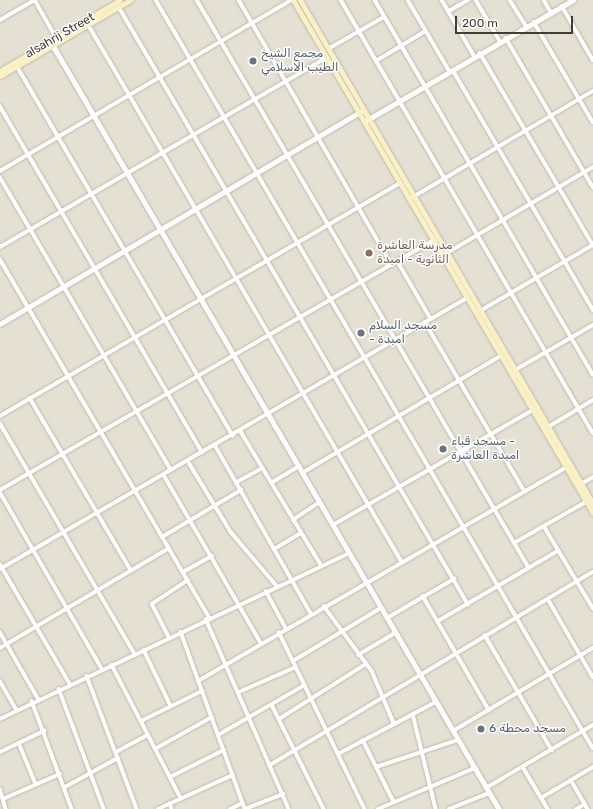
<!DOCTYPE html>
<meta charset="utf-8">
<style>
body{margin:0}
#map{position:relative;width:593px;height:809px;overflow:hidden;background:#f0ede4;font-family:Rubik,"Noto Naskh Arabic",sans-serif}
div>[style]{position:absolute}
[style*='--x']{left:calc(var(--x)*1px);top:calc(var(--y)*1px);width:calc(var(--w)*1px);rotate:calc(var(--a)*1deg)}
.residential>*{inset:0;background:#e4e0d3;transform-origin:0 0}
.roads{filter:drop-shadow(0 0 1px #beb8ab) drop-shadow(0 0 1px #beb8ab)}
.minor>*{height:3.5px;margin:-1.75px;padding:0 1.75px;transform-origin:1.75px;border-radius:1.75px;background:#fff}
.tertiary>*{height:4.5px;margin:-2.25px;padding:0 2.25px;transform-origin:2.25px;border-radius:2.25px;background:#fff}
.secondary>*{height:5px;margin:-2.5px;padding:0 2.5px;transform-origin:2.5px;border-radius:2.5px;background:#f9f0c5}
.dots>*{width:11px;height:11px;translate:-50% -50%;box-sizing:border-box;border:2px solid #fff;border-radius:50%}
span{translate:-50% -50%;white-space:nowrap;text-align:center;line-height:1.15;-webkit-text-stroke:3px #fff;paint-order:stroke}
.street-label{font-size:12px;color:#423e35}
.worship-label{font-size:12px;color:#5b616d}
.left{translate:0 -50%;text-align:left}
.education-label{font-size:12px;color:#785e54}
.scale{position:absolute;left:455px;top:16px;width:118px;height:18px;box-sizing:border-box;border:2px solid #423e35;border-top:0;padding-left:5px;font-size:12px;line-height:14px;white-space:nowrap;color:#423e35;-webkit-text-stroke:3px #fff;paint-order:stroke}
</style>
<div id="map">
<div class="residential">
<div style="left:0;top:0;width:593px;height:809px"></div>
</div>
<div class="roads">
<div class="minor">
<div style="--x:35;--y:0;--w:45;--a:60.6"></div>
<div style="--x:156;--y:0;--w:866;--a:59.71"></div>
<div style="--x:197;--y:0;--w:658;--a:59.69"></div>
<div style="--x:239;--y:0;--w:304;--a:60"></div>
<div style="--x:341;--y:0;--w:501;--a:59.8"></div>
<div style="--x:375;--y:0;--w:433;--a:59.8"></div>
<div style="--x:408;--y:0;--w:83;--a:59.7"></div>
<div style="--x:442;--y:0;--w:66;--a:59.9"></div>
<div style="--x:476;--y:0;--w:48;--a:59.7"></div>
<div style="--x:510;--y:0;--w:31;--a:58"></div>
<div style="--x:544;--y:0;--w:14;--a:60"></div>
<div style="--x:562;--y:6;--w:62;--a:60.1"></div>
<div style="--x:119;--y:7;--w:692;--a:59.69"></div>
<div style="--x:449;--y:11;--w:22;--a:-30"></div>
<div style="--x:0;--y:20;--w:39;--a:-30"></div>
<div style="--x:534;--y:22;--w:116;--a:59.5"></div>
<div style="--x:88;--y:24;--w:623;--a:59.73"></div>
<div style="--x:506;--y:38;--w:173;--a:59.7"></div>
<div style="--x:328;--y:49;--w:64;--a:-29.7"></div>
<div style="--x:480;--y:53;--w:223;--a:59.5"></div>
<div style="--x:376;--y:61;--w:58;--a:-31"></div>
<div style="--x:17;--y:66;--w:428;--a:59.7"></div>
<div style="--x:453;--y:70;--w:278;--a:59.7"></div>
<div style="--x:0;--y:106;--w:401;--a:59.7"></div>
<div style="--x:0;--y:171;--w:338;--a:-30.4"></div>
<div style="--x:0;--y:177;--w:339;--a:59.7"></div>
<div style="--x:413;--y:197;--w:209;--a:-30.5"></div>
<div style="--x:0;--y:247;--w:377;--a:-30.1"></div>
<div style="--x:447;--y:253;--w:169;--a:-30.5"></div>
<div style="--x:0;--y:259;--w:416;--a:59.7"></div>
<div style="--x:397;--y:260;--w:68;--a:60"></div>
<div style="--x:480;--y:311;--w:131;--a:-30.3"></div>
<div style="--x:425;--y:322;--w:197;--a:59.5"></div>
<div style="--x:515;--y:370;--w:90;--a:-30"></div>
<div style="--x:30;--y:398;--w:199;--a:59.6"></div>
<div style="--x:0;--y:416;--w:462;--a:-30.2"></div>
<div style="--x:0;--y:423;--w:268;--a:59.7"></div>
<div style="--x:548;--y:427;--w:52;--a:-31"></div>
<div style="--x:240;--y:430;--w:157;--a:59"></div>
<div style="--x:215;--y:445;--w:193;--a:60.3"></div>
<div style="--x:188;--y:461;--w:83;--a:58.8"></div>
<div style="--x:231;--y:532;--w:71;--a:49.6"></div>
<div style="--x:302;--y:473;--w:231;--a:-30.5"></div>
<div style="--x:164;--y:475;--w:194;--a:60"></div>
<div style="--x:237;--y:482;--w:29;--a:-29"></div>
<div style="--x:271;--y:483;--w:33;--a:-31"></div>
<div style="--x:581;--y:484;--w:14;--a:-30"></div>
<div style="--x:0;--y:490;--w:501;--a:-29.94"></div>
<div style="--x:0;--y:492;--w:204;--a:60"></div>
<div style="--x:293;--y:520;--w:32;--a:-34"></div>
<div style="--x:333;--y:525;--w:231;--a:-29.9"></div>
<div style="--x:544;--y:526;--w:96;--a:59.1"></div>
<div style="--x:162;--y:537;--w:92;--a:-30.7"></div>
<div style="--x:514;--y:543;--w:83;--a:-29.7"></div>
<div style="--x:276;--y:548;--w:29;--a:-31"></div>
<div style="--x:0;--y:564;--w:139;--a:59.7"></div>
<div style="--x:0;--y:569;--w:540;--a:-30.13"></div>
<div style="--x:183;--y:572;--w:33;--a:-29"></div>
<div style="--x:266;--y:591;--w:42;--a:61.6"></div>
<div style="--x:423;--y:596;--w:132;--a:59.9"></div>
<div style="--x:548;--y:599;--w:90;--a:60"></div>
<div style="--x:324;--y:606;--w:81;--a:53.6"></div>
<div style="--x:372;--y:671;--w:56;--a:67.1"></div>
<div style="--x:387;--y:618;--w:78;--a:-30.2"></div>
<div style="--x:206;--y:619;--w:207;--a:66.4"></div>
<div style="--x:438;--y:621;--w:139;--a:-30.3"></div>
<div style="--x:0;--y:632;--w:76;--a:60.1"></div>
<div style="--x:181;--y:632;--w:188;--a:70.1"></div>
<div style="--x:279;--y:632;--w:197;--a:64.1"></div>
<div style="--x:485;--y:635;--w:133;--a:59.8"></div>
<div style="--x:169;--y:638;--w:38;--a:-117"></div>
<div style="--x:152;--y:604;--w:43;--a:-33.7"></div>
<div style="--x:0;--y:648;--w:196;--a:-30.6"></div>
<div style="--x:144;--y:650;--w:62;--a:64.3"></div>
<div style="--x:358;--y:655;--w:43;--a:-30.7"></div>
<div style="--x:293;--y:661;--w:103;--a:-31.1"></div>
<div style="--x:112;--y:665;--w:150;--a:62.6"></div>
<div style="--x:87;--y:676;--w:142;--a:69.4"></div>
<div style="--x:0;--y:681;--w:34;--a:60"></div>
<div style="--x:198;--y:681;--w:425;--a:-30.1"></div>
<div style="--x:59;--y:689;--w:128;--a:69.4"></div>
<div style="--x:239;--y:692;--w:62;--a:-23.7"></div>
<div style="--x:32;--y:701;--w:115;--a:69.7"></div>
<div style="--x:272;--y:705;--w:116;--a:63.4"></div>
<div style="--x:413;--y:714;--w:98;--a:76.4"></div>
<div style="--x:0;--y:719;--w:386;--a:-25.4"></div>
<div style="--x:279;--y:719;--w:103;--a:-32.3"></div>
<div style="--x:141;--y:721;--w:68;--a:-26.2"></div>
<div style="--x:453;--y:731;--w:163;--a:-30.7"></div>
<div style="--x:218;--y:735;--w:100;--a:-29.9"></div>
<div style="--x:363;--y:740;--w:69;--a:63.4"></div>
<div style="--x:19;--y:743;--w:44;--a:67.5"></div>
<div style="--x:155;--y:749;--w:65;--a:-29.3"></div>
<div style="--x:0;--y:752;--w:49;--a:-25.5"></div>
<div style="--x:116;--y:752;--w:36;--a:-28"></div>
<div style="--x:338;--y:754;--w:111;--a:-28"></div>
<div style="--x:270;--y:765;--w:376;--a:-30.9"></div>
<div style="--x:376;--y:767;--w:86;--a:-18.2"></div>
<div style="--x:523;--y:767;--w:49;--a:59.2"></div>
<div style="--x:170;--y:777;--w:60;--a:-26.6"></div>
<div style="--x:571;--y:780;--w:34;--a:60"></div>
<div style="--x:65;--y:787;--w:60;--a:-28.7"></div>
<div style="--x:486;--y:788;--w:124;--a:-30.5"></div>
<div style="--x:0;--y:789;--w:21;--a:73"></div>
<div style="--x:541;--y:798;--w:61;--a:-30.8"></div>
<div style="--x:3;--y:799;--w:62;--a:-23.7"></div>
<div style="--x:170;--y:803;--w:6;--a:72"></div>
<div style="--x:158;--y:809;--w:82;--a:-24.4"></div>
<div style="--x:230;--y:809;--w:14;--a:-25"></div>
<div style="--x:245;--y:809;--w:41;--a:-21.5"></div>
<div style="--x:378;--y:809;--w:105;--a:-22.9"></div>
<div style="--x:449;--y:809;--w:43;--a:-21.8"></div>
<div style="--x:576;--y:809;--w:10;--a:-29"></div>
</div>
<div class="tertiary">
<div style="--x:51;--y:42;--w:888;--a:59.71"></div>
<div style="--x:367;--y:120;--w:238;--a:-30.2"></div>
<div style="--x:0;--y:324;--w:420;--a:-30.5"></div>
</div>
<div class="secondary">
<div style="--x:293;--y:0;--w:594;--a:59.68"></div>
<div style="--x:300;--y:0;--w:583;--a:59.83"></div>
<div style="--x:0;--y:71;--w:139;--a:-30.6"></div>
<div style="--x:0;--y:76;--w:151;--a:-30.3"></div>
</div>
</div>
<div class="dots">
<div style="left:253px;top:61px;background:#6b7280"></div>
<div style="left:369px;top:253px;background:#8d6e63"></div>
<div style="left:361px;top:333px;background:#6b7280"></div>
<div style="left:443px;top:449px;background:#6b7280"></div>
<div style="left:481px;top:729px;background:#6b7280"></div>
</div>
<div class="street-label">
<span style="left:60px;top:36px;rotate:-30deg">alsahrij Street</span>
</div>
<div class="worship-label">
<span class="left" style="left:261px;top:61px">مجمع الشيخ<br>الطيب الاسلامي</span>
<span class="left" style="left:369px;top:333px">مسجد السلام<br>- امبدة</span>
<span class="left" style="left:451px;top:449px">مسجد قباء -<br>امبدة العاشرة</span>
<span class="left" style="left:489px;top:729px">مسجد محطة 6</span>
</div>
<div class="education-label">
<span class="left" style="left:377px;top:253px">مدرسة العاشرة<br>الثانوية - امبدة</span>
</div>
<div class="scale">200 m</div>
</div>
